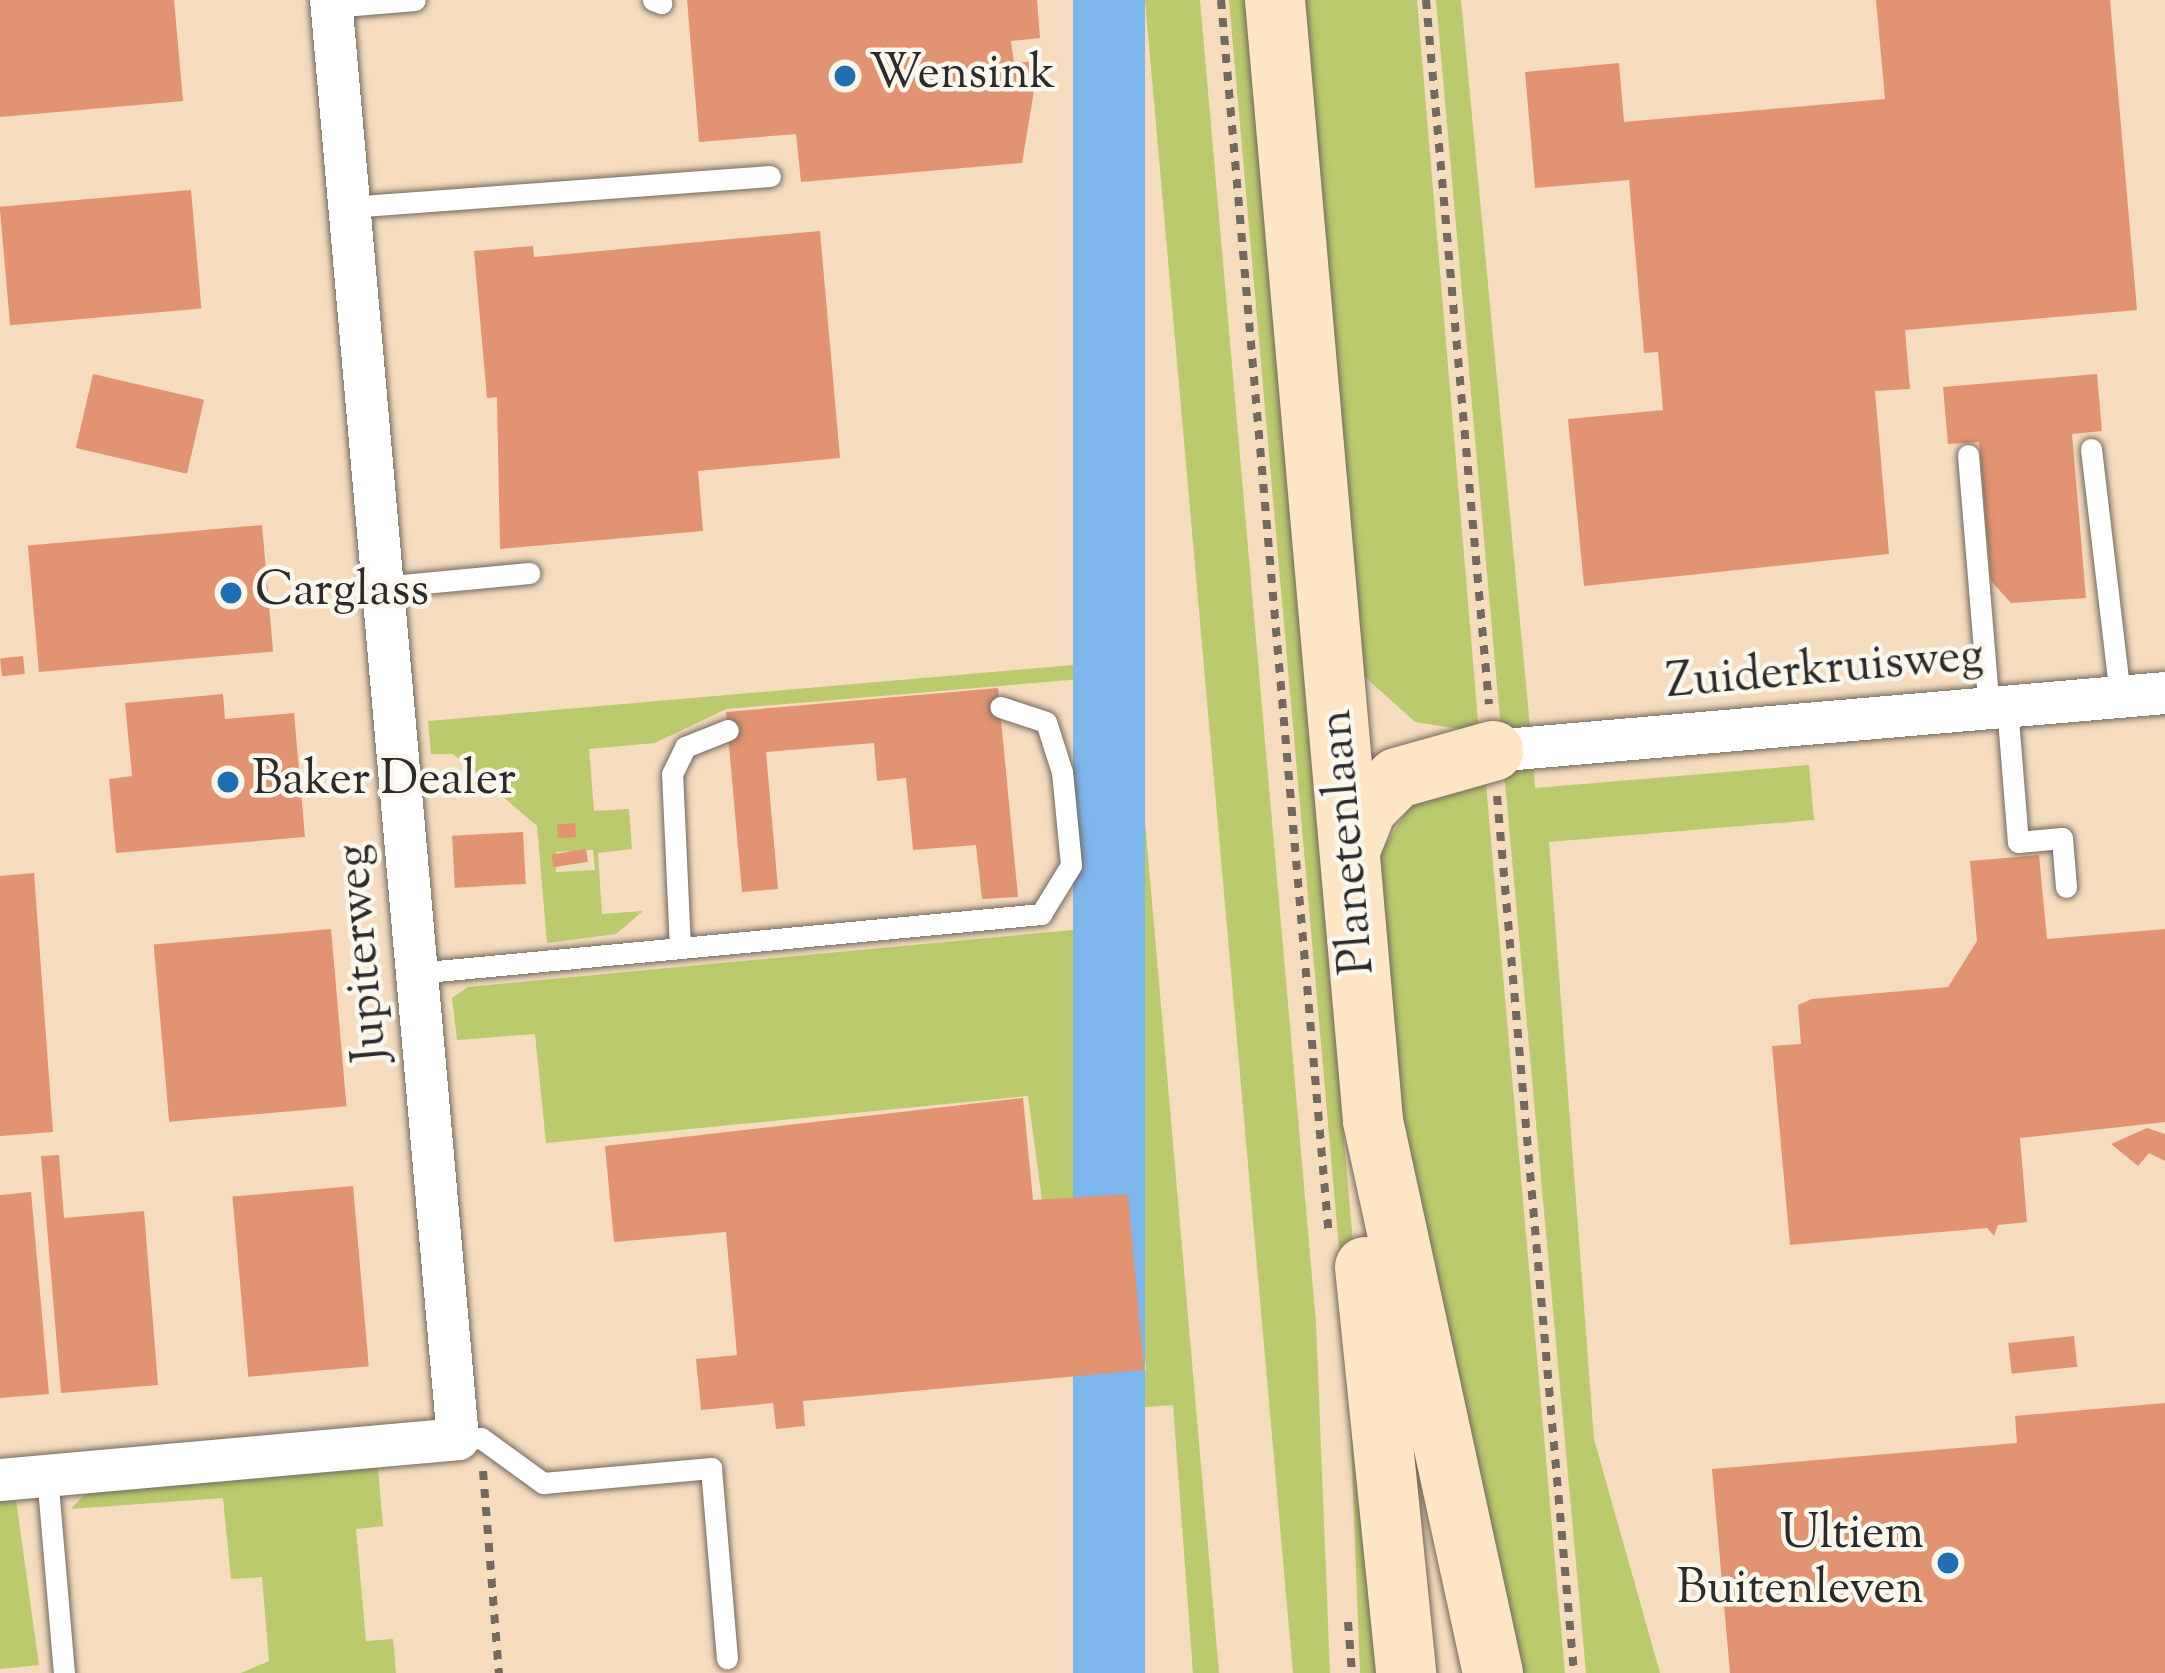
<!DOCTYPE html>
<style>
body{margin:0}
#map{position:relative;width:2165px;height:1673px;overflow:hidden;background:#f5dcbf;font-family:"Sorts Mill Goudy",serif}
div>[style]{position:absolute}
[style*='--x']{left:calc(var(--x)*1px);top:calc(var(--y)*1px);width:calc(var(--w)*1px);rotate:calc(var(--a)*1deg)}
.green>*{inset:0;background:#bbca6c}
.water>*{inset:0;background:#7eb6ee;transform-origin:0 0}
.building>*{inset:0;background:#e29371;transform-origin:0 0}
.path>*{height:8px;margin-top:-4px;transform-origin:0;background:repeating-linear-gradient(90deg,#72695f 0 9px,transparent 0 18px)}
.roads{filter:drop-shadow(0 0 3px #72695f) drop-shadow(0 0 3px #72695f)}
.service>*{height:21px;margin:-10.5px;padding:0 10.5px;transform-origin:10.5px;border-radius:10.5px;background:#fff}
.minor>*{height:42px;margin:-21px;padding:0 21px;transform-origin:21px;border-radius:21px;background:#fff}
.secondary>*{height:60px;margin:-30px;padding:0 30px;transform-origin:30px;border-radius:30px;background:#fee5c5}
.dots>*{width:33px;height:33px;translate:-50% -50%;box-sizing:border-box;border:6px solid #fbf7ec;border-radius:50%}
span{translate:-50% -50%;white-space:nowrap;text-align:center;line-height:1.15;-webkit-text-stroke:9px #fbf7ec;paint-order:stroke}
.poi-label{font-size:48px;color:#2b2b2b}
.left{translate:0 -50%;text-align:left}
.right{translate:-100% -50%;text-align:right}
.street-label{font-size:48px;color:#2b2b2b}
</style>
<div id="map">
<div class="green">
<div style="clip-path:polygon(1145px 0,1200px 0,1316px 1323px,1330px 1673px,1293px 1673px)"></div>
<div style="clip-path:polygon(1229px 0,1245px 0,1368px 1416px,1379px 1673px,1360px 1673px,1347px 1339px)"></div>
<div style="clip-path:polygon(1285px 0,1417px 0,1479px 732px,1415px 722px,1354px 667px)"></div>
<div style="clip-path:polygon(1436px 0,1461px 0,1530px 727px,1501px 730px)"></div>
<div style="clip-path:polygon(evenodd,1131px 660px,1219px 1673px,1193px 1673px,1173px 1405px,1131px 1408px,1129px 1374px,1146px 1370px,1130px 1193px,1042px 1200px,1028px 1096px,546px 1143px,535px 1034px,457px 1040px,452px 998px,468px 987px,1136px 924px,1118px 676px,726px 709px,655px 743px,589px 749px,594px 811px,629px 809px,632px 849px,598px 853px,602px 914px,643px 911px,616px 934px,547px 943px,537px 826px,453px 754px,431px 754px,428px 721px,1131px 660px,593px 850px,595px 870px,556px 872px,556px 852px,593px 850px)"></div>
<div style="clip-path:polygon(1809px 765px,1814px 820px,1549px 842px,1594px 1439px,1660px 1673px,1586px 1673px,1504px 771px,1534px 769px,1535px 788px)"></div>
<div style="clip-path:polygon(1485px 773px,1565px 1673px,1503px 1673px,1451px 1458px,1367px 876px,1414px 799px)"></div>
<div style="clip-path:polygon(378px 1468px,383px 1526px,356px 1529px,366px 1641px,393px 1639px,396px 1673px,241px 1673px,269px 1661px,262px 1577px,231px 1579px,223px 1498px,71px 1509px,85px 1494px)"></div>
<div style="clip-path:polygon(16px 1500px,39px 1665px,0 1669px,0 1501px)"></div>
</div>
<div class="water">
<div style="left:1073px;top:0;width:72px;height:1679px"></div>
</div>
<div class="building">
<div style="clip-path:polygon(0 0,174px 0,183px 101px,0 117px)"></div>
<div style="clip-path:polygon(687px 0,1037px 0,1040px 38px,1011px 41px,1014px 63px,1039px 61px,1022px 163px,801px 182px,796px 134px,699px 142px)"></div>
<div style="clip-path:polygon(1876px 0,2110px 0,2137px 310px,1905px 330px,1910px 389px,1875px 391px,1889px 554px,1584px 586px,1568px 419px,1663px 410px,1658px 352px,1644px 353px,1629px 180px,1535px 188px,1525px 72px,1619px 63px,1624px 122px,1885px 99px)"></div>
<div style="left:191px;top:190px;width:119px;height:192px;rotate:85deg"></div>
<div style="clip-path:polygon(820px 231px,840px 458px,698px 471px,703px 531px,500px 549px,497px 397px,487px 398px,474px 251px,533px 246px,534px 257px)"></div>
<div style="left:93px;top:374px;width:114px;height:76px;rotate:13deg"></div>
<div style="clip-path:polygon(2097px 374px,2102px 431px,2072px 434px,2086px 598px,2011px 603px,1991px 581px,1979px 442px,1948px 444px,1943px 387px)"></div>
<div style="left:262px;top:525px;width:127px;height:235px;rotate:85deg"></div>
<div style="left:23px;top:656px;width:18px;height:23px;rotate:84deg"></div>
<div style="clip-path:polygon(998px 688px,1018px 897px,982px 899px,976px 845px,913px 850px,906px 778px,877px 781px,874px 743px,766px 752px,778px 889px,742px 892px,726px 712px)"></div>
<div style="clip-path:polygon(223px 694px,225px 719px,294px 713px,305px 837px,116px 853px,109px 779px,132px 776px,125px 703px)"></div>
<div style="left:575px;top:823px;width:14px;height:18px;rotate:86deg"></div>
<div style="left:523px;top:832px;width:52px;height:71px;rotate:87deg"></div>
<div style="left:586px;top:849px;width:13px;height:35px;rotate:81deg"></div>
<div style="clip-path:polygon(2039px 855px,2047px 939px,2165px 929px,2165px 1122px,2020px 1138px,2027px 1222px,1998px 1225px,1994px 1236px,1987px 1228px,1790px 1245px,1772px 1046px,1801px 1044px,1798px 1005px,1812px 999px,1948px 987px,1977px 941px,1970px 861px)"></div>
<div style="clip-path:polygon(34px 873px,53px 1132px,0 1136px,0 876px)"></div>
<div style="left:331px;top:929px;width:178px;height:178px;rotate:85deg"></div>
<div style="clip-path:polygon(1023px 1098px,1033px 1200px,1128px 1194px,1144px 1370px,803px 1401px,805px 1426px,776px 1429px,773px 1403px,701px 1410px,696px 1359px,737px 1355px,726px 1232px,614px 1242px,605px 1146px)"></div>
<div style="clip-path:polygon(2147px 1128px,2165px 1134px,2165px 1161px,2149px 1153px,2138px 1166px,2111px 1144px)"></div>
<div style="clip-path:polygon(59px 1155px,64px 1218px,144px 1211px,158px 1385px,61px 1393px,41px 1156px)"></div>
<div style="left:353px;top:1186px;width:181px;height:121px;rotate:85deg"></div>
<div style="clip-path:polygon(31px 1192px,49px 1394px,0 1398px,0 1195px)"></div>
<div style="left:2074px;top:1336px;width:31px;height:66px;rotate:84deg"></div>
<div style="clip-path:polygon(2165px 1403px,2165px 1673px,1730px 1673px,1712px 1469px,2017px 1443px,2015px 1416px)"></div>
</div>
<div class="path">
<div style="--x:1221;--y:0;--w:1241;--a:85.01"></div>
<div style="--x:1426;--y:0;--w:707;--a:84.89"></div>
<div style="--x:1497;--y:796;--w:880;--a:84.98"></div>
<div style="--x:483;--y:1471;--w:203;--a:85.5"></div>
<div style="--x:1348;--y:1622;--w:51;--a:85.5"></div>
</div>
<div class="roads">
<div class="service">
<div style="--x:653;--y:0;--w:9;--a:21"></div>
<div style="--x:331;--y:7;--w:84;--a:-4.8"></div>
<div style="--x:349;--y:207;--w:422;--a:-4.2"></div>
<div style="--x:2091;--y:449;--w:249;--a:83.3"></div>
<div style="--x:1968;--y:455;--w:254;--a:85.3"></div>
<div style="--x:381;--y:587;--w:149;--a:-5.4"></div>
<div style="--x:2007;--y:706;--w:136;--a:85.4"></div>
<div style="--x:2018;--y:842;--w:44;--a:-5.2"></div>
<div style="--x:2062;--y:838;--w:49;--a:85.3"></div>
<div style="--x:680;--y:948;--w:174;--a:-92.6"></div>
<div style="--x:672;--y:774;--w:30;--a:-64"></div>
<div style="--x:685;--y:747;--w:46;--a:-21.6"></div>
<div style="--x:416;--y:973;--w:628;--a:-5.39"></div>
<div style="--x:1041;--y:914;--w:57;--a:-58.5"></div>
<div style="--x:1071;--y:865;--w:93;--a:-95.5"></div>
<div style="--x:1062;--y:772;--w:52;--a:-107.7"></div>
<div style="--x:1046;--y:722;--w:48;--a:-161.9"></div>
<div style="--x:458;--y:1439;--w:23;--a:-2"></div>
<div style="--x:481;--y:1438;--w:77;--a:36"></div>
<div style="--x:543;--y:1483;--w:169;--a:-5.1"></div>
<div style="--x:711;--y:1468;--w:191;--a:85.2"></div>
<div style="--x:47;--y:1475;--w:199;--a:85.1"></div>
</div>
<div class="minor">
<div style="--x:1493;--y:751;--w:674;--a:-4.93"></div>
<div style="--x:0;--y:1480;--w:460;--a:-5.1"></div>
<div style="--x:458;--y:1439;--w:1445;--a:-95.04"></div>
</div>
<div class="secondary">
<div style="--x:1275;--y:0;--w:1125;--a:85"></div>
<div style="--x:1373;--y:1121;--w:565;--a:77.74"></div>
<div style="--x:1350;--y:850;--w:45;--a:-68"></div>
<div style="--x:1367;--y:808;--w:42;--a:-45"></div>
<div style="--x:1397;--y:778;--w:100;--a:-15.7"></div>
<div style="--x:1365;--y:1267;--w:408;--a:84.2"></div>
</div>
</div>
<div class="dots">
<div style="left:845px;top:76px;background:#1f6fb2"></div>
<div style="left:231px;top:593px;background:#1f6fb2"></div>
<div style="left:228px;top:782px;background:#1f6fb2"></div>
<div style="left:1948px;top:1563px;background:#1f6fb2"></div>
</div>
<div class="poi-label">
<span class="left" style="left:869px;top:76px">Wensink</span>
<span class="left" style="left:255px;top:593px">Carglass</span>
<span class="left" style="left:252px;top:782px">Baker Dealer</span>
<span class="right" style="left:1924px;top:1563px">Ultiem<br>Buitenleven</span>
</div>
<div class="street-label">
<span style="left:1825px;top:671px;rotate:-5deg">Zuiderkruisweg</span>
<span style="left:1349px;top:842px;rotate:-95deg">Planetenlaan</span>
<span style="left:364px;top:953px;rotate:-95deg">Jupiterweg</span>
</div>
</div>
